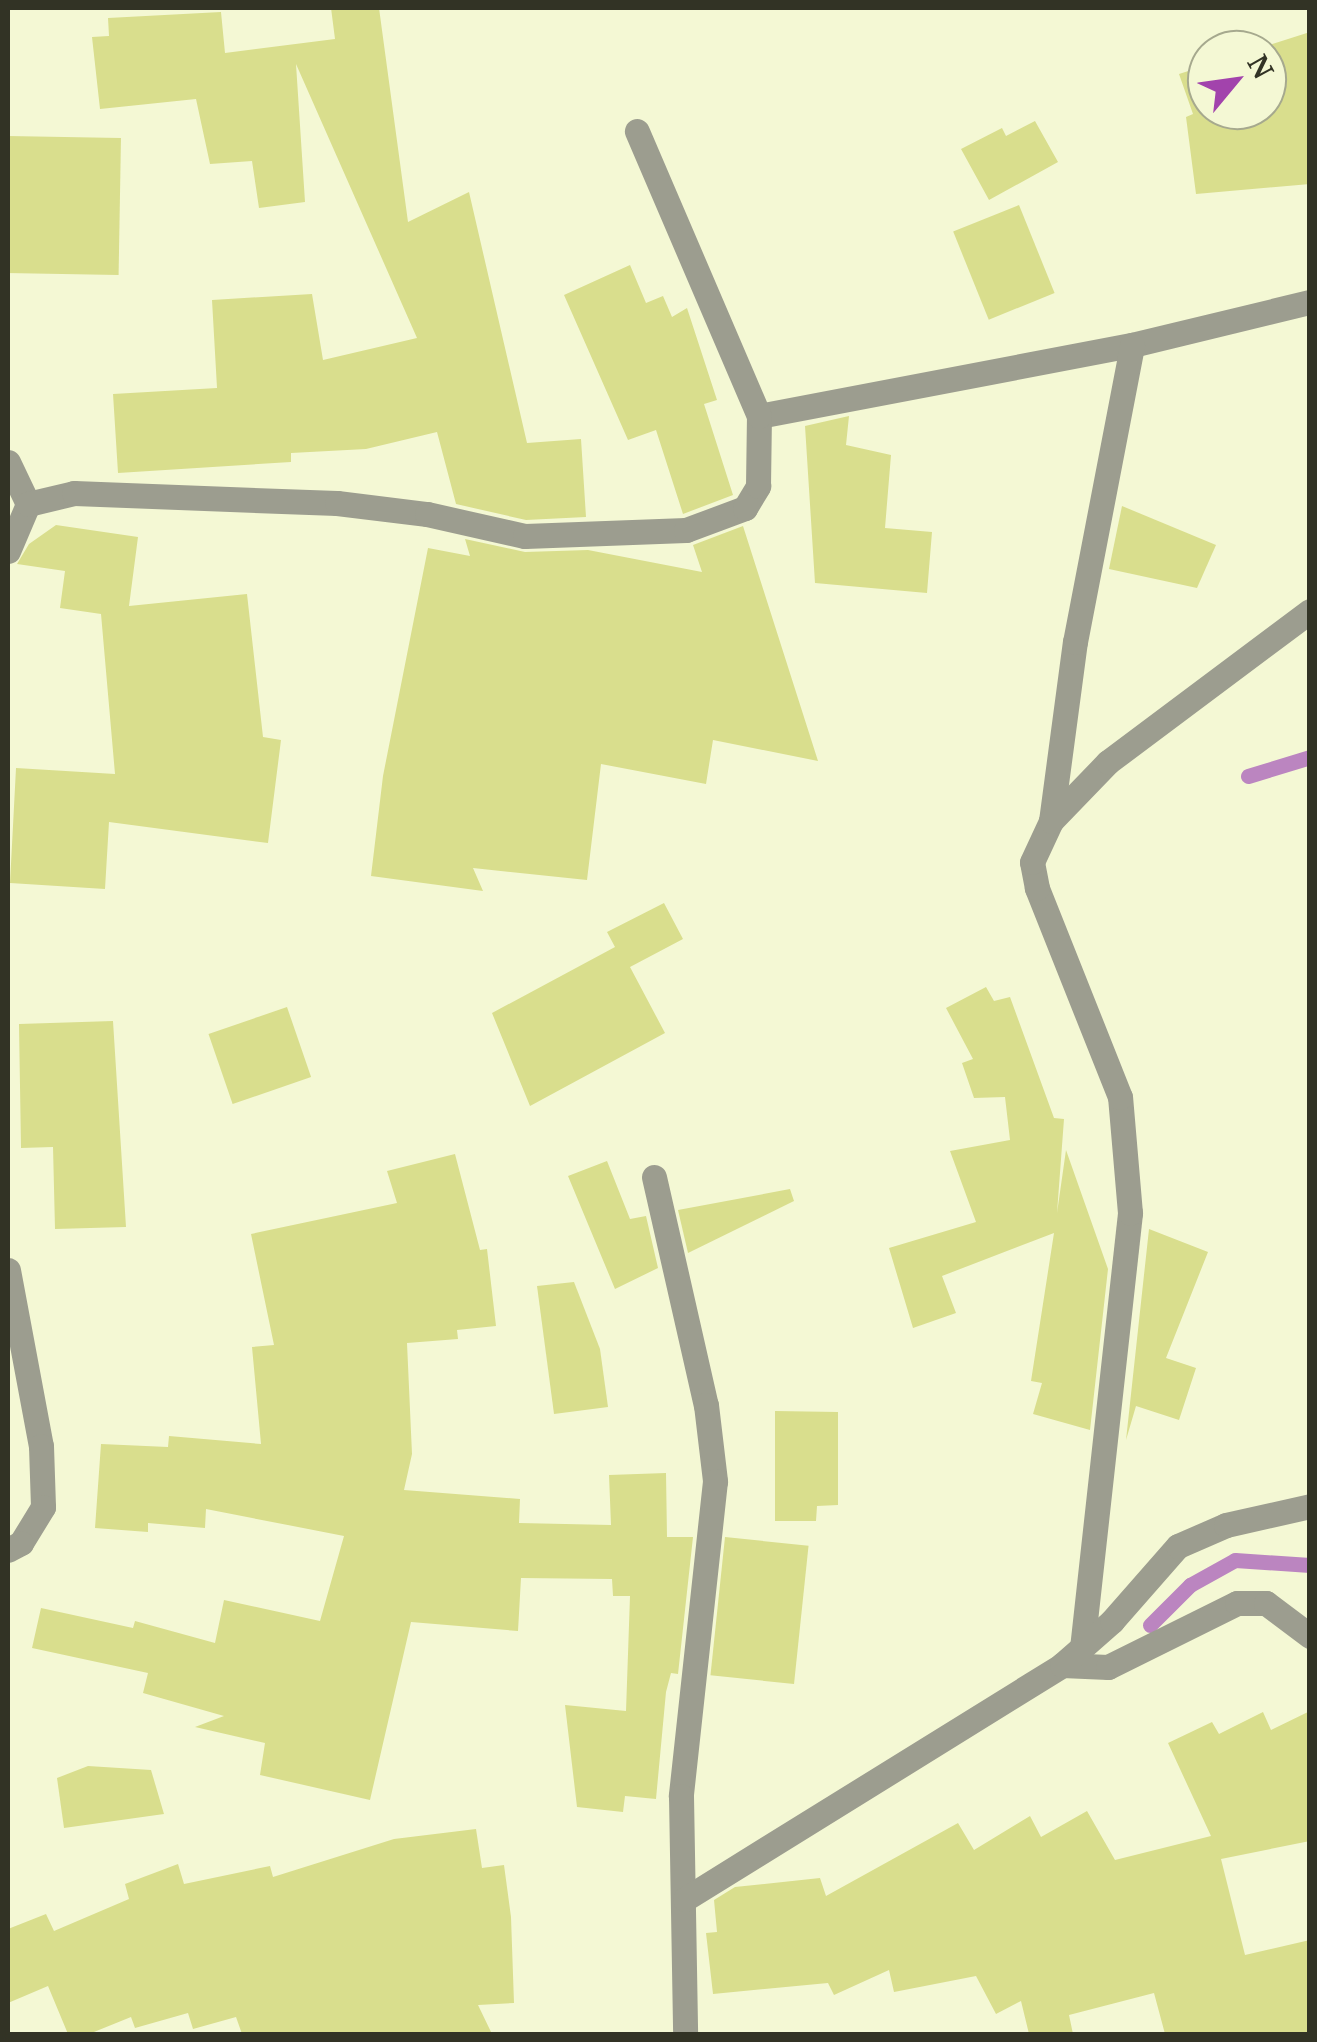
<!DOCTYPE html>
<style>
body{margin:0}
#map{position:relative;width:1317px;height:2042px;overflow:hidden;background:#f4f8d4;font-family:"Noto Serif",serif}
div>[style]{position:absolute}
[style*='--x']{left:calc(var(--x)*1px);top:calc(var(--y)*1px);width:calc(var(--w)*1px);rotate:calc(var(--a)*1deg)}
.stream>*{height:15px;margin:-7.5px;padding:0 7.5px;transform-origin:7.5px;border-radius:7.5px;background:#bb85c0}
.building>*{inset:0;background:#d9de8d;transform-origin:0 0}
.minor>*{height:25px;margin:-12.5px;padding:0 12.5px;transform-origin:12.5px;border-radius:12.5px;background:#9c9d8f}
span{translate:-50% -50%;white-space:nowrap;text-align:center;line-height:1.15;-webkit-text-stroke:9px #f4f8d4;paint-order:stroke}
.frame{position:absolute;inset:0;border:10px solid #323325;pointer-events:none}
.north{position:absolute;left:1187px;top:30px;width:100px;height:100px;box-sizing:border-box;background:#f4f8d4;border:2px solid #a6a98e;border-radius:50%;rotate:61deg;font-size:28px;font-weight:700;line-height:40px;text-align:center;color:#323325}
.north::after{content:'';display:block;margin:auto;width:35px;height:45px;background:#a243ac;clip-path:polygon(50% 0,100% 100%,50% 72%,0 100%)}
</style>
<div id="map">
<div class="stream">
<div style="--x:1248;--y:776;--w:65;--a:-17"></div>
<div style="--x:1150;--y:1625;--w:57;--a:-45"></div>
<div style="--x:1190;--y:1585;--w:51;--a:-29.1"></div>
<div style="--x:1235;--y:1560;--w:75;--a:3.8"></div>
</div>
<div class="building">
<div style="clip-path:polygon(331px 8px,379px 8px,408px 222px,469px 192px,527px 443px,581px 439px,586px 517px,526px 520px,456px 504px,437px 432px,366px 449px,291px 453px,291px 462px,118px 473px,113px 394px,217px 388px,212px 300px,312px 294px,323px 360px,417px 338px,296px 64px,305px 202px,259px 208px,252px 161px,210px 164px,196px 99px,100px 109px,92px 37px,109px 36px,108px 18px,221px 12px,225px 53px,335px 39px)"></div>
<div style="clip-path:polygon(1310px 32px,1310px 184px,1196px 194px,1186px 117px,1193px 114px,1179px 74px,1207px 65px,1207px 110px,1267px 110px,1267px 50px,1253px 50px)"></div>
<div style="clip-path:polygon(1035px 121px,1058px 162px,989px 200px,961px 149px,1002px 128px,1006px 136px)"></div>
<div style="left:8px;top:136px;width:113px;height:137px;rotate:1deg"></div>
<div style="left:1019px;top:205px;width:95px;height:71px;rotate:68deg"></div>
<div style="clip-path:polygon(630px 265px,646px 303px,663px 296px,672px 317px,687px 308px,717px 400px,704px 404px,733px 495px,683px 514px,656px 430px,628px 440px,564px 295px)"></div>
<div style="clip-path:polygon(849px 416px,846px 445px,891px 455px,885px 528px,932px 532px,927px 593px,815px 583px,805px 426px)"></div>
<div style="clip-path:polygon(1122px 506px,1216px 545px,1197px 588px,1109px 569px)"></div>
<div style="clip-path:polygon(56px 525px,138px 537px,129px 606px,247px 594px,263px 737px,281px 740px,268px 843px,109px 822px,105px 889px,10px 883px,16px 768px,115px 774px,101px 614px,60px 608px,65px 571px,17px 564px,29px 544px)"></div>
<div style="clip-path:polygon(743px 526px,818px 761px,713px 740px,706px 784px,601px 764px,587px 880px,473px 868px,483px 891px,371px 876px,383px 776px,428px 548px,470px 556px,465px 539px,525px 552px,588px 550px,702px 572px,693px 545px)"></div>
<div style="clip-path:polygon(664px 903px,683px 939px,630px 967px,665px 1033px,530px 1106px,492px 1013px,615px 947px,607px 932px)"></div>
<div style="clip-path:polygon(986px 987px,994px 1001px,1010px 997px,1054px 1118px,1064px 1119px,1057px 1213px,1066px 1150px,1108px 1269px,1090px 1430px,1033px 1414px,1042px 1383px,1031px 1381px,1054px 1233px,942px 1276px,956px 1313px,913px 1328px,889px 1248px,976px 1222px,950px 1151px,1010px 1140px,1005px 1097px,974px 1098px,962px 1063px,973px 1059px,946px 1008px)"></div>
<div style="left:287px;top:1007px;width:74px;height:83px;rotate:71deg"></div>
<div style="clip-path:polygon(113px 1021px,126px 1227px,55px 1229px,53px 1147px,21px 1148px,19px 1024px)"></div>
<div style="clip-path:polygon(455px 1154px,480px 1250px,487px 1249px,496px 1326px,457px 1330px,458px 1339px,407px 1343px,412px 1454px,404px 1490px,520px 1499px,519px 1523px,611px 1525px,609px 1475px,666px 1473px,667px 1537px,693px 1537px,678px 1674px,671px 1673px,666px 1692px,656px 1799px,625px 1796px,623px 1812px,577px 1807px,565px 1705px,626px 1711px,630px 1596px,613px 1596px,612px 1579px,521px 1578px,518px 1631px,411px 1622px,370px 1800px,260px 1775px,265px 1743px,195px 1727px,224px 1716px,143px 1693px,148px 1673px,32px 1648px,41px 1608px,133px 1628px,135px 1621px,215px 1643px,224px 1600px,320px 1621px,344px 1536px,206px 1509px,205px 1528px,148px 1523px,148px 1532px,95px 1528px,101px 1444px,168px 1447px,169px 1436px,261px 1444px,252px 1347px,274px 1345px,251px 1234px,397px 1203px,387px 1171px)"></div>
<div style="clip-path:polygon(607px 1161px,630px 1219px,646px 1216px,658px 1268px,615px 1289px,568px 1176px)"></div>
<div style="clip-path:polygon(790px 1189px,794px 1201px,688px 1253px,678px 1210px)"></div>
<div style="clip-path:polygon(1149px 1229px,1208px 1252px,1166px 1358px,1196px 1368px,1179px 1420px,1136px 1406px,1126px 1440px)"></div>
<div style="clip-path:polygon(574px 1282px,600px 1349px,608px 1407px,554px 1414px,537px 1286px)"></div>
<div style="clip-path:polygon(775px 1411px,838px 1412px,838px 1505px,817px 1506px,816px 1521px,775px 1521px)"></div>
<div style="left:725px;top:1537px;width:84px;height:139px;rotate:6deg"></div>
<div style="clip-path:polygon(1310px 1711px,1310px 1841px,1221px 1859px,1245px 1955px,1310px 1940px,1310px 2034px,1165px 2034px,1154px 1993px,1069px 2015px,1073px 2034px,1029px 2034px,1021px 2001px,996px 2014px,976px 1976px,894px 1992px,889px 1970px,834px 1995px,828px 1983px,713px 1994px,706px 1933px,717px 1932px,714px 1900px,735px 1887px,820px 1878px,826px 1896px,958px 1823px,974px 1850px,1030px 1816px,1041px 1837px,1087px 1811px,1115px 1860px,1211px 1836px,1168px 1743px,1212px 1722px,1219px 1734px,1263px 1712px,1271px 1730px)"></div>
<div style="clip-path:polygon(88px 1766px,151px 1770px,164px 1814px,64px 1828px,57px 1778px)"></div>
<div style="clip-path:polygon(476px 1829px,482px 1868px,504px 1865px,511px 1917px,514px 2003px,478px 2005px,492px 2034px,242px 2034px,236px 2017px,193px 2029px,188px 2013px,135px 2028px,131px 2017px,89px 2034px,68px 2034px,48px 1986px,8px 2003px,8px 1929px,46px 1914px,54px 1931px,129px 1899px,125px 1884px,178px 1864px,184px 1884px,270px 1866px,273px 1877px,394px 1839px)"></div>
</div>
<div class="minor">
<div style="--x:759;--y:416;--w:380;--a:-10.8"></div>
<div style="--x:1132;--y:345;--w:183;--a:-13.6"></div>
<div style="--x:8;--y:462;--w:47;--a:64.5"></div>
<div style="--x:8;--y:551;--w:51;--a:-66.9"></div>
<div style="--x:28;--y:504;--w:47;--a:-13.4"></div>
<div style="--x:74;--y:493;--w:263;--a:2.2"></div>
<div style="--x:337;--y:503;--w:91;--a:7"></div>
<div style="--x:427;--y:514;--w:100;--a:12.7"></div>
<div style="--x:525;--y:536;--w:161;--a:-2.1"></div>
<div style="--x:686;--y:530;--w:63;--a:-20.4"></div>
<div style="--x:745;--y:508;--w:26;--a:-59"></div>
<div style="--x:758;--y:486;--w:70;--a:-89.2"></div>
<div style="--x:759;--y:416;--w:310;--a:-113.2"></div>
<div style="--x:1051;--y:821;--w:181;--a:-82.4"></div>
<div style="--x:1075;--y:642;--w:302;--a:-79.1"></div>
<div style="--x:654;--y:1177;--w:234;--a:77.2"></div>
<div style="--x:706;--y:1405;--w:77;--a:83.2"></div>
<div style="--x:715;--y:1481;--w:317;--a:96.2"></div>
<div style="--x:681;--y:1796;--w:238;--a:89"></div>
<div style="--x:8;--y:1270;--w:179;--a:79.4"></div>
<div style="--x:41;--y:1446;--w:61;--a:88.1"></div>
<div style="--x:43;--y:1507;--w:42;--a:121.4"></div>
<div style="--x:21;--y:1543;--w:15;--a:152"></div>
<div style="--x:1082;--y:1648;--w:438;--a:-83.7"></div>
<div style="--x:1130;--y:1213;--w:116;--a:-94.9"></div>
<div style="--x:1120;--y:1097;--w:225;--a:-111.7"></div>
<div style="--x:1037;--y:888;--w:26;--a:-101"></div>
<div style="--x:1032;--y:862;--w:45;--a:-65.1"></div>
<div style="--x:1051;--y:821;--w:82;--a:-46"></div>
<div style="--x:1108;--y:762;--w:252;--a:-36.8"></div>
<div style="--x:1062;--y:1665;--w:46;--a:2.5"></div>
<div style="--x:1108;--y:1667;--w:144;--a:-26.4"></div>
<div style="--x:1237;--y:1603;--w:29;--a:0"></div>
<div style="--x:1266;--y:1603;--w:55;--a:36.9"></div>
<div style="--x:685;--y:1899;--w:444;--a:-31.8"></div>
<div style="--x:1062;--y:1665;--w:67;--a:-41.3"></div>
<div style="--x:1112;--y:1621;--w:100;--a:-48.7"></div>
<div style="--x:1178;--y:1546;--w:52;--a:-23.6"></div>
<div style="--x:1226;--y:1525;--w:86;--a:-12.7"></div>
</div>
<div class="frame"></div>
<div class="north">N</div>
</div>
